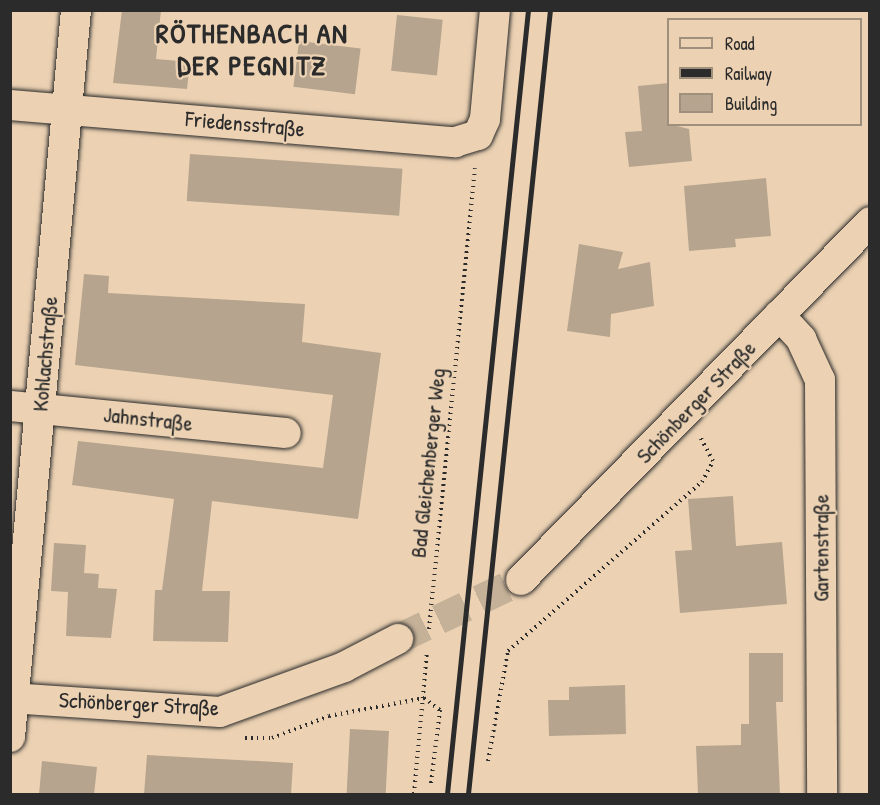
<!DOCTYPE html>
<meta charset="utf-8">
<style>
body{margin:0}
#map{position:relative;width:880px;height:805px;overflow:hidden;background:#ecd2b3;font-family:"Patrick Hand",sans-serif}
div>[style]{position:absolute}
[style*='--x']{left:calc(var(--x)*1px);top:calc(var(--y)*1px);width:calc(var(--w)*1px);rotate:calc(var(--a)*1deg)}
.building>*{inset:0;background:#b6a48e;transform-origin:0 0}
.street-tunnel>*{height:30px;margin-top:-15px;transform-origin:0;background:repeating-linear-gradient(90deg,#c5b198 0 30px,transparent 0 45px)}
.path>*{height:4px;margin-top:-2px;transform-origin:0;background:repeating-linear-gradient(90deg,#2b2b2b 0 1.5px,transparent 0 6px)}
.roads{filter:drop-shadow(0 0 2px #2b2b2b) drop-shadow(0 0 2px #2b2b2b)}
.street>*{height:30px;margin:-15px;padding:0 15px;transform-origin:15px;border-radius:15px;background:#ecd2b3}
.rail>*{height:4.5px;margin:-2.25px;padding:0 2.25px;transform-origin:2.25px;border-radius:2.25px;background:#2b2b2b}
span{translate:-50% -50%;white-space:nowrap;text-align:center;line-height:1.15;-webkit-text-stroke:4.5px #ecd2b3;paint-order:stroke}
.street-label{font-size:22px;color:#2b2b2b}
.district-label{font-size:28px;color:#2b2b2b;font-weight:700;letter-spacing:1.5px}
.frame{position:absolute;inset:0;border:12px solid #2b2b2b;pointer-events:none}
.legend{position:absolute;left:667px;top:18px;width:195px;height:108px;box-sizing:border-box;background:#ecd2b3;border:2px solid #9f8f7d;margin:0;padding:8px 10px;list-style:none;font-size:18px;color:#2b2b2b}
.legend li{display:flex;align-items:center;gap:12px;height:30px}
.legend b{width:30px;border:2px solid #9f8f7d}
</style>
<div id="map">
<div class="building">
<div style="clip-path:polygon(122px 10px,161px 10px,156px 59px,190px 62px,187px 89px,113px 83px)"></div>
<div style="left:397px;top:15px;width:46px;height:56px;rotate:6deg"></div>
<div style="left:299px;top:41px;width:62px;height:46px;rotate:7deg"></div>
<div style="clip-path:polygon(669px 83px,669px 124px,689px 129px,692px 161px,629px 167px,625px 132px,642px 131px,638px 86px)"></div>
<div style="left:190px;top:154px;width:213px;height:47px;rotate:4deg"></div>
<div style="clip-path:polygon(766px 178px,771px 236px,735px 239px,736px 247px,689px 251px,684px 186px)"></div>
<div style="clip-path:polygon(579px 244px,623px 252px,618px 269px,650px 262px,654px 306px,611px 314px,610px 337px,567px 331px)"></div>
<div style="clip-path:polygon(84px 274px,109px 276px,108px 293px,305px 304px,302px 342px,381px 353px,358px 519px,212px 501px,202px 591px,230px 591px,228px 642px,153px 641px,155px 590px,162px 590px,174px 499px,72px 485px,78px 441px,323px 468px,333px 395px,75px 365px)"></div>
<div style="clip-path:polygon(733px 496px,736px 546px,782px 542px,787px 604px,680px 613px,675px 551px,692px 550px,688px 499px)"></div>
<div style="clip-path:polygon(54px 543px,86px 545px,84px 573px,99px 574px,98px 588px,117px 589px,111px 638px,66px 636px,68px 592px,51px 591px)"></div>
<div style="clip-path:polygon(749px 653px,783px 653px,783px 702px,776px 702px,780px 795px,698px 795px,696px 746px,741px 745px,741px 724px,749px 724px)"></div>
<div style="clip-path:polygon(625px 685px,626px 734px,549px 736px,548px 700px,569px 700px,569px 687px)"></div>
<div style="left:350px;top:729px;width:39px;height:66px;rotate:3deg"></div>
<div style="clip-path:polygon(147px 755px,293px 763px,291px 795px,144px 795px)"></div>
<div style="clip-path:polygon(42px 761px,97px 767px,94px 795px,39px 795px)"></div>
</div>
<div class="street-tunnel">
<div style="--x:398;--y:639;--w:136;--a:-25.6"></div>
</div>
<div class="path">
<div style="--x:429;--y:629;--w:463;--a:-84.3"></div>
<div style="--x:245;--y:738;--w:27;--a:0"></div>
<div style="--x:272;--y:738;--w:61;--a:-21.1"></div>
<div style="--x:329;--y:716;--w:97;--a:-10.7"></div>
<div style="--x:424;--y:698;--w:20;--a:37"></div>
<div style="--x:440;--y:710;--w:74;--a:97"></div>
<div style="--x:488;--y:761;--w:112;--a:-79.7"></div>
<div style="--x:508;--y:651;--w:257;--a:-41.1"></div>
<div style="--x:702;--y:482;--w:24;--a:-62"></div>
<div style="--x:713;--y:461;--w:26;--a:-118"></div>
<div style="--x:414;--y:794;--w:143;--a:-84.8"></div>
</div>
<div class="roads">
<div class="street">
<div style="--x:10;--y:105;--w:447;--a:4.8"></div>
<div style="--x:455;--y:142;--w:24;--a:-17"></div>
<div style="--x:478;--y:135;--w:17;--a:-66"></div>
<div style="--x:485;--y:119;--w:109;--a:-84.8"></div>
<div style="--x:779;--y:315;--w:33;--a:47"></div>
<div style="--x:801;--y:339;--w:45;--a:65.1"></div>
<div style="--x:820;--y:380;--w:414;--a:89.7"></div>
<div style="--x:10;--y:406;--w:277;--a:5.6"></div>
<div style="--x:521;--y:580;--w:500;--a:-45.7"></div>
<div style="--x:10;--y:698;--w:210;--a:3.8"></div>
<div style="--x:220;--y:712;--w:132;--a:-19.9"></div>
<div style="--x:344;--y:667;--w:61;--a:-27.4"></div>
<div style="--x:10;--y:737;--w:730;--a:-84.81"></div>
</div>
</div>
<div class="rail">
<div style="--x:447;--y:794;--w:788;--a:-84.1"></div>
<div style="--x:468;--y:794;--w:788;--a:-84.03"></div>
</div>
<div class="street-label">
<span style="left:245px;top:124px;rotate:5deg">Friedensstraße</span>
<span style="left:45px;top:354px;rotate:-85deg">Kohlachstraße</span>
<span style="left:696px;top:402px;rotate:-46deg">Schönberger Straße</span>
<span style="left:148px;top:419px;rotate:6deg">Jahnstraße</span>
<span style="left:428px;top:463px;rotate:-84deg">Bad Gleichenberger Weg</span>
<span style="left:821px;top:548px;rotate:-90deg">Gartenstraße</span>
<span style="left:139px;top:704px;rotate:3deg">Schönberger Straße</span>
</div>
<div class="district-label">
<span style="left:252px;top:49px">RÖTHENBACH AN<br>DER PEGNITZ</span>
</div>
<div class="frame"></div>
<ul class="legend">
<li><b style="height:8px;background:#ecd2b3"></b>Road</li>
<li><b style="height:8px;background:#2b2b2b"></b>Railway</li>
<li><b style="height:16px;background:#b6a48e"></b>Building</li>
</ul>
</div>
